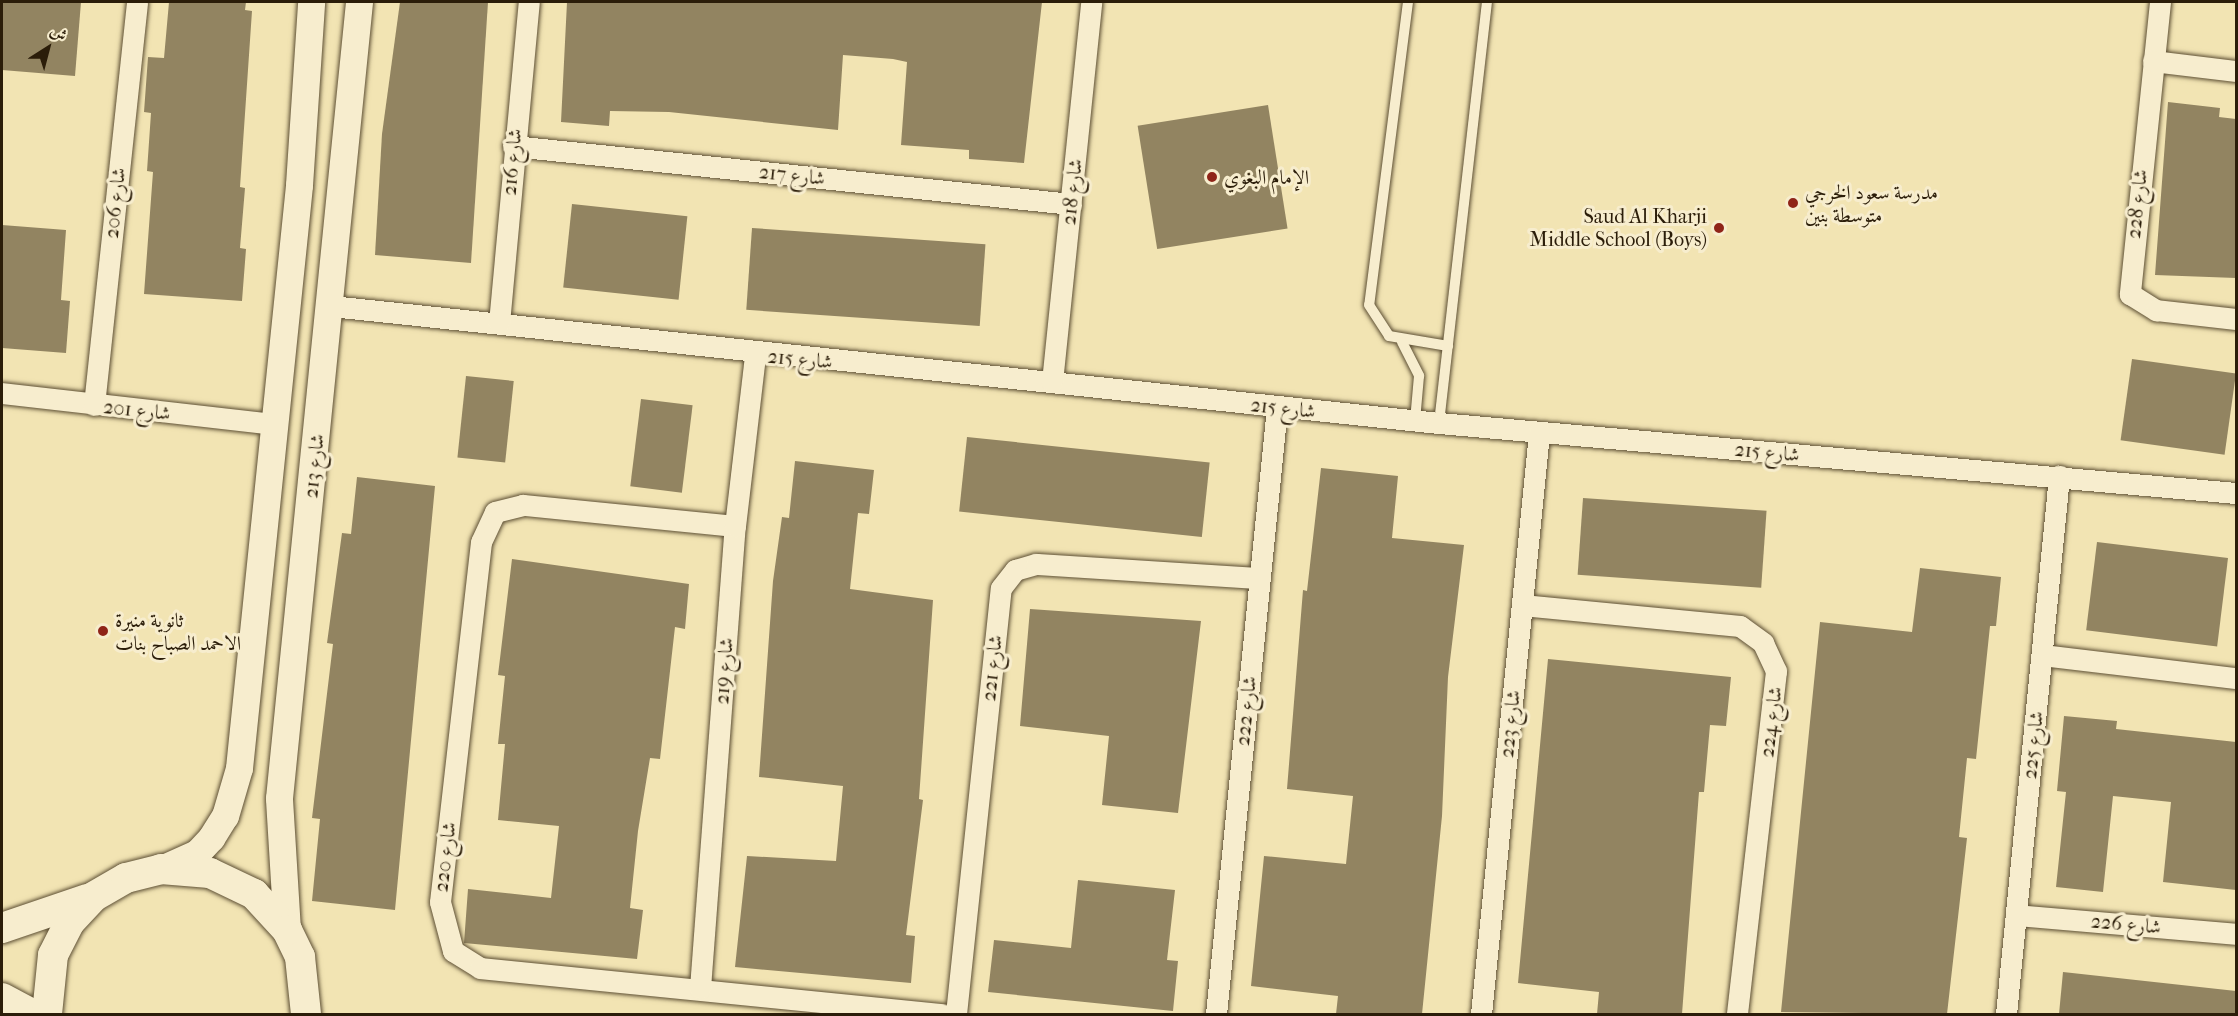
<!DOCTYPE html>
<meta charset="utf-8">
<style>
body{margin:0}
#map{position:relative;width:2238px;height:1016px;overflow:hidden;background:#f2e4b3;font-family:"IM FELL French Canon",Amiri,serif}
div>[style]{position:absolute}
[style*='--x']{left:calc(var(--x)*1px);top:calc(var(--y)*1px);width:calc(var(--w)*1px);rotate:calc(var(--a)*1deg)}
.building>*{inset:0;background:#928461;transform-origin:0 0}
.roads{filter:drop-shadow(0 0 2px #5d4f34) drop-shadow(0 0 2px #5d4f34)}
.service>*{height:10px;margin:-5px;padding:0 5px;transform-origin:5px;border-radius:5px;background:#f7edce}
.minor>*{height:21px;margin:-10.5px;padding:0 10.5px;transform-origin:10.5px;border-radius:10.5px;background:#f7edce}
.tertiary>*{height:27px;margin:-13.5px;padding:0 13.5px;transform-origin:13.5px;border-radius:13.5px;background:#f7edce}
.secondary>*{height:30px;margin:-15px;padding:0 15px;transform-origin:15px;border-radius:15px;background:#f7edce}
.dots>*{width:16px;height:16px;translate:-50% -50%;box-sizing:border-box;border:3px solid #f7edce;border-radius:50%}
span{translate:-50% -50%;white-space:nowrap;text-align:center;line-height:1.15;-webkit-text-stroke:6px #f7edce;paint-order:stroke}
.street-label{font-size:20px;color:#2b1d09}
.poi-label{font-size:20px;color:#2b1d09}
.left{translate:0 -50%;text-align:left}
.right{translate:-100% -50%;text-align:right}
.frame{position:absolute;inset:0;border:3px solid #2b1d09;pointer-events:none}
.north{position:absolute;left:18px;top:18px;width:60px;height:60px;-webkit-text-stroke:4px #f7edce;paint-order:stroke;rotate:36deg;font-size:16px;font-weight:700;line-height:24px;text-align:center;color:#2b1d09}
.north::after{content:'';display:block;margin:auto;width:21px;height:27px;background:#2b1d09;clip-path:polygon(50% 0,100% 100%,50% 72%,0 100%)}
</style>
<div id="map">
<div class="building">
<div style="clip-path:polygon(2px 2px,81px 2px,75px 76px,2px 70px)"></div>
<div style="clip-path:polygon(169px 2px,246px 2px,245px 10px,252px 11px,240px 187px,245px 188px,240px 248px,246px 249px,242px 301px,144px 294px,153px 172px,147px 171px,151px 113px,144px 112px,148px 57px,164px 58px)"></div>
<div style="clip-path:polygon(400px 2px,488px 2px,471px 263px,375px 255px,382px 134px)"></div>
<div style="clip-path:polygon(567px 2px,1042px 2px,1024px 163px,969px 159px,969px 150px,901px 145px,907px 62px,893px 59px,843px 55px,838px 130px,669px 112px,610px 111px,609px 126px,561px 122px)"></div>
<div style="clip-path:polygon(2168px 102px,2220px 108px,2219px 117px,2236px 119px,2236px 278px,2155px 275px)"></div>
<div style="left:1268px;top:105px;width:125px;height:132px;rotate:81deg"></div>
<div style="left:572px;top:204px;width:116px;height:84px;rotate:6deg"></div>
<div style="clip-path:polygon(2px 225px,66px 230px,61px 300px,70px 301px,66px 353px,2px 348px)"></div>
<div style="left:752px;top:228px;width:234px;height:82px;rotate:4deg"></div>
<div style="left:2132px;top:359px;width:105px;height:82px;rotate:8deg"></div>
<div style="left:466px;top:376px;width:48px;height:82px;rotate:6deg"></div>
<div style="left:641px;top:399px;width:52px;height:88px;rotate:7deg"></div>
<div style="left:967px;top:437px;width:244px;height:75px;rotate:6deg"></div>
<div style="clip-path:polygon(795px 461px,874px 470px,869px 514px,858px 513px,850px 589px,933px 600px,919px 799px,923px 800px,906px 935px,915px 936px,911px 983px,735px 967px,747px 856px,836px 861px,843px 786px,759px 777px,773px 581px,782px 517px,789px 518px)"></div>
<div style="clip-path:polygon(1321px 468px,1398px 476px,1392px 538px,1464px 545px,1448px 677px,1442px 816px,1422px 1014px,1336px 1014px,1338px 996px,1251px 986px,1264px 856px,1346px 864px,1353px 796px,1287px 789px,1303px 590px,1307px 591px)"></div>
<div style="clip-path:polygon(357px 477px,435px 486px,395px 910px,312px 901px,320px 819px,312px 818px,333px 644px,327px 643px,342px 533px,351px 534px)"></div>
<div style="left:1583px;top:498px;width:184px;height:77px;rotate:4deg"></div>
<div style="left:2097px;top:542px;width:132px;height:89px;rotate:7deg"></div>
<div style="clip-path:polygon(512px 559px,689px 584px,685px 629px,675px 627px,660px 759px,650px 758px,638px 831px,630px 908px,643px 910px,637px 959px,464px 943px,468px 889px,551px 898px,559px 826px,498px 820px,505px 744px,498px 744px,505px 676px,498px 675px)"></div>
<div style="clip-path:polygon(1920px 568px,2001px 577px,1996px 626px,1990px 626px,1976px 759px,1967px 758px,1959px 837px,1967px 838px,1947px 1014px,1781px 1012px,1820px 622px,1912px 632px)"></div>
<div style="clip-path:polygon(1030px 609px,1201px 621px,1178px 813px,1102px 805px,1109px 736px,1020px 726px)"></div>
<div style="clip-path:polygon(1548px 659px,1731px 677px,1726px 726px,1710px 725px,1704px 792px,1699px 792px,1682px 1014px,1597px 1014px,1599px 992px,1518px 983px)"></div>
<div style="clip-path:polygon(2064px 716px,2117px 721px,2116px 729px,2236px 742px,2236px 890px,2163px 882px,2171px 802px,2113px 796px,2103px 892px,2056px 887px,2066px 792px,2057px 791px)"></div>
<div style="clip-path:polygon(1078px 880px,1175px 890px,1167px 960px,1178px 961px,1173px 1011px,988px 992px,994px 940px,1071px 948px)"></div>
<div style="clip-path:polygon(2063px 972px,2236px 991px,2236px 1014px,2059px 1014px)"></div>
</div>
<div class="roads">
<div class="service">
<div style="--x:1408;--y:2;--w:305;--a:97.3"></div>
<div style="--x:1369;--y:305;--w:37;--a:57"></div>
<div style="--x:1389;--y:336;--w:60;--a:9.6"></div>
<div style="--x:1402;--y:342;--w:38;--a:63"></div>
<div style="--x:1419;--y:376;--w:45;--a:95.1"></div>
<div style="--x:1439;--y:423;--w:424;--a:-83.5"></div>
</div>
<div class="minor">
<div style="--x:2160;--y:2;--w:294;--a:95.9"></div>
<div style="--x:2130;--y:294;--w:31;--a:32"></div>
<div style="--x:2156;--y:310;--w:81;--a:6.4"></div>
<div style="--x:2153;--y:61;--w:84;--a:6.9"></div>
<div style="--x:513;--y:146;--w:561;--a:5.93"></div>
<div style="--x:331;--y:306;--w:1114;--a:6.03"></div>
<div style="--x:1439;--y:423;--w:800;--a:5.02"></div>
<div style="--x:499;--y:323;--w:322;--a:-84.7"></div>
<div style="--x:1052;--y:382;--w:382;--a:-84.1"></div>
<div style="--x:2;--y:393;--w:273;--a:6.5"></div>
<div style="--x:94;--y:405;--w:405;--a:-83.9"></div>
<div style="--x:735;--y:526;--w:213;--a:-174.3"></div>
<div style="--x:523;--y:505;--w:29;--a:166"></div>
<div style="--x:495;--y:512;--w:33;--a:115"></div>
<div style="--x:481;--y:542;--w:362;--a:96.5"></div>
<div style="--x:440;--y:902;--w:51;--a:75.1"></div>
<div style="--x:453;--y:951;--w:32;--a:32"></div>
<div style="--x:480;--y:968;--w:464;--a:5.7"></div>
<div style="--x:1522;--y:605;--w:219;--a:5.5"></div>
<div style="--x:1740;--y:626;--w:29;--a:36"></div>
<div style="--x:1763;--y:643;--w:31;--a:65"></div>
<div style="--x:1776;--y:671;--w:345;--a:96.5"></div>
<div style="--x:2042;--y:655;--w:195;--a:6.8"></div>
<div style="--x:2016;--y:915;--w:221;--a:4.9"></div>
<div style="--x:700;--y:988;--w:463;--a:-85.7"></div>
<div style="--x:735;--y:526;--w:172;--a:-83.3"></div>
<div style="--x:956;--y:1014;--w:428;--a:-84"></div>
<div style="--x:1001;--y:588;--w:23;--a:-52"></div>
<div style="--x:1015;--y:570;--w:22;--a:-16"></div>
<div style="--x:1036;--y:564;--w:223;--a:3.6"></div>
<div style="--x:1216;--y:1014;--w:610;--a:-84.26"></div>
<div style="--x:1481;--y:1014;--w:584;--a:-84.3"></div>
<div style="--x:2006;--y:1014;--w:541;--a:-84.37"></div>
</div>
<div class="tertiary">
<div style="--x:161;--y:869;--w:39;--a:-24"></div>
<div style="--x:197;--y:853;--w:21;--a:-47"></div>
<div style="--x:211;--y:838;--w:26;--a:-58"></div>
<div style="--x:225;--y:816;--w:50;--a:-73.7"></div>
<div style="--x:239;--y:768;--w:586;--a:-84.12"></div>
<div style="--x:299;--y:185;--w:183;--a:-86.2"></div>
<div style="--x:287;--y:930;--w:132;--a:-93.5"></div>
<div style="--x:279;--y:798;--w:800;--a:-84.26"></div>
</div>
<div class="secondary">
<div style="--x:2;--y:928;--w:90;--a:-18.8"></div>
<div style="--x:2;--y:998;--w:34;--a:28"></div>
<div style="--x:47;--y:1014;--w:59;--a:-84.2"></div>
<div style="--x:53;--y:955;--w:36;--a:-63"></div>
<div style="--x:69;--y:923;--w:35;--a:-47"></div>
<div style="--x:93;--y:897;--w:38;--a:-30"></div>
<div style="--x:126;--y:878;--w:36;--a:-14"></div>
<div style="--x:161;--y:869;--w:49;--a:4.7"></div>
<div style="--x:210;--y:873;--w:49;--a:25.5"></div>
<div style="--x:254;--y:894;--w:49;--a:47.5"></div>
<div style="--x:287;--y:930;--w:30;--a:64"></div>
<div style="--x:300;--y:957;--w:57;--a:84"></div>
</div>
</div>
<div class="dots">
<div style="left:1212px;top:177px;background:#8f2418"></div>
<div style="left:1793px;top:203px;background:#8f2418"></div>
<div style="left:1719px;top:228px;background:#8f2418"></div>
<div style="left:103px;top:631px;background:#8f2418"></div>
</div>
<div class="street-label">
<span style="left:512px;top:162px;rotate:-85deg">شارع 216</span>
<span style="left:792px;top:175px;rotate:6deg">شارع 217</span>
<span style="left:1072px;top:192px;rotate:-84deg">شارع 218</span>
<span style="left:115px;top:203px;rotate:-84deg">شارع 206</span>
<span style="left:2137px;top:204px;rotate:-84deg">شارع 228</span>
<span style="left:800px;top:359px;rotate:5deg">شارع 215</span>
<span style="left:1283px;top:408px;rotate:6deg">شارع 215</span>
<span style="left:137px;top:410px;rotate:6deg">شارع 201</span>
<span style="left:1767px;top:452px;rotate:5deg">شارع 215</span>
<span style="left:314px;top:466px;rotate:-84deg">شارع 213</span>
<span style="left:992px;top:668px;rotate:-84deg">شارع 221</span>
<span style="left:724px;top:671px;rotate:-86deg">شارع 219</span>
<span style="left:1246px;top:711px;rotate:-84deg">شارع 222</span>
<span style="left:1771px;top:722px;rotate:-83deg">شارع 224</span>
<span style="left:1510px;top:724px;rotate:-84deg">شارع 223</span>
<span style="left:2033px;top:745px;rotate:-84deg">شارع 225</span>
<span style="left:445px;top:857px;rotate:-83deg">شارع 220</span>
<span style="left:2126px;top:924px;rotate:5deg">شارع 226</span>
</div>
<div class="poi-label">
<span class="left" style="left:1224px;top:177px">الإمام البغوي</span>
<span class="left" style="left:1805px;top:204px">مدرسة سعود الخرجي<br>متوسطة بنين</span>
<span class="right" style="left:1707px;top:228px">Saud Al Kharji<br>Middle School (Boys)</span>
<span class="left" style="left:115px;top:632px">ثانوية منيرة<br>الاحمد الصباح بنات</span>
</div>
<div class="frame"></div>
<div class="north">ش</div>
</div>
